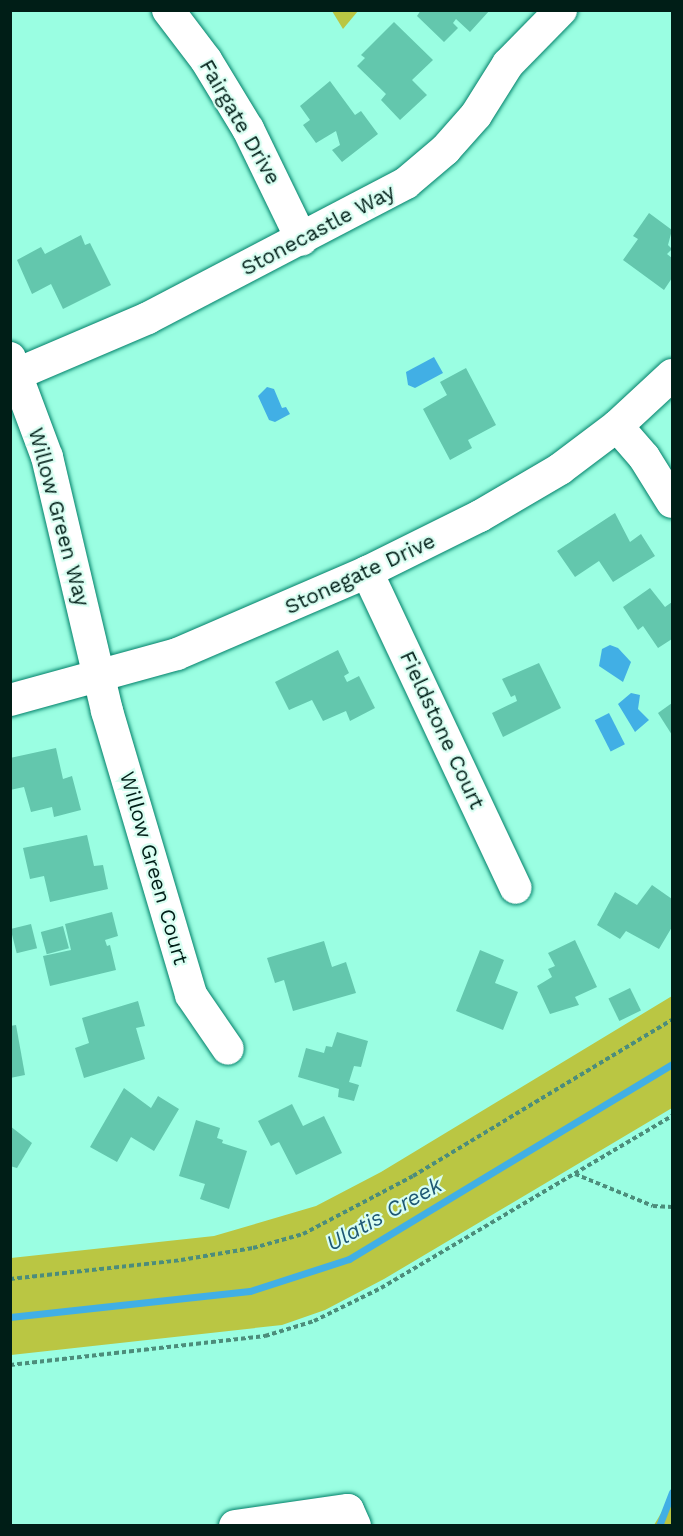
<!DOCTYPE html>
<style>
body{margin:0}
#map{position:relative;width:683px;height:1536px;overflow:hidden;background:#9afee2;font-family:"Work Sans",sans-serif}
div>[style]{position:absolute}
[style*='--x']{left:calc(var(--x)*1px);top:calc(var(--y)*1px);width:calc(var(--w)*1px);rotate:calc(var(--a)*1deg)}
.green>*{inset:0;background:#bac643}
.water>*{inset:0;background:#41afe5;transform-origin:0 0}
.stream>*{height:7px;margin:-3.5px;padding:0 3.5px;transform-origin:3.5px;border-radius:3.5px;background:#41afe5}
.building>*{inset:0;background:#63c7ad;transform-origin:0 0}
.path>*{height:4px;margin-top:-2px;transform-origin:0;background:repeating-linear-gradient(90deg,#4c8d7b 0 4.5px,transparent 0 7.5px)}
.roads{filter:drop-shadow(0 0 2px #008069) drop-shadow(0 0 2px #008069)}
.minor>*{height:32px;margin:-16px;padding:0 16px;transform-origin:16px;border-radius:16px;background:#fff}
span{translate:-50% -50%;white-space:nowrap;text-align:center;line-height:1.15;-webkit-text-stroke:4.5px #d9fef2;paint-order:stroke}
.street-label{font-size:21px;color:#001e17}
.water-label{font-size:22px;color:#1e5874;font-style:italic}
.frame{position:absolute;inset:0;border:12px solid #001e17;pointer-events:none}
</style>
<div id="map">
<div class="green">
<div style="clip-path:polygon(332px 11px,358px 11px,343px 29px)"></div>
<div style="clip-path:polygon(672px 996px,672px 1108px,384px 1279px,325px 1310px,282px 1325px,11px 1355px,11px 1258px,214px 1236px,316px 1206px,381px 1172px)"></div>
<div style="clip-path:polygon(672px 1495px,672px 1525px,654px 1525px)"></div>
</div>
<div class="water">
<div style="clip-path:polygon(434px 357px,443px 373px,415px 388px,408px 385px,406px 372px)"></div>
<div style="clip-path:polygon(267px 387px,274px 389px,282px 408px,286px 407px,290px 414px,275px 422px,269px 420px,258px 396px)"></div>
<div style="clip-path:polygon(610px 645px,618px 648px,631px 662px,623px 682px,599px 666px,602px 649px)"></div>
<div style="clip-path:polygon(631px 693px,640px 695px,638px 709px,649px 720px,635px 732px,618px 704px)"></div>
<div style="left:609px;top:713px;width:35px;height:16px;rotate:63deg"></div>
</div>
<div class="stream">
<div style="--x:10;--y:1317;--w:241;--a:-6.2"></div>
<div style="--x:250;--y:1291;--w:104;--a:-17.9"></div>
<div style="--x:349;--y:1259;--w:377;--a:-31.1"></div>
<div style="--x:659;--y:1526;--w:36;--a:-69"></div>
</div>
<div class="building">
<div style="clip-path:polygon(421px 10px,490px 10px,470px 32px,456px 19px,453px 23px,458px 28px,444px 42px,417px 16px)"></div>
<div style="clip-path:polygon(394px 22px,433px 60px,412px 80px,427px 95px,400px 120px,381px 100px,386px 94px,357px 66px,365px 58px,361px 55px)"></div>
<div style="clip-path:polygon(330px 81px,355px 115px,361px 111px,378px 134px,342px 162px,332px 150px,340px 145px,336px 131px,316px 143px,303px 125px,310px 120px,300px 106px)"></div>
<div style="clip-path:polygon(649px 213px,672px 230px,668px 245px,672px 249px,667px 254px,672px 258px,672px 278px,664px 290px,623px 260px,638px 239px,633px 236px)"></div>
<div style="clip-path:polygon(81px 235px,85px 245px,90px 243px,111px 285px,63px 309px,51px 284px,32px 294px,17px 260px,41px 247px,45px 254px)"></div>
<div style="clip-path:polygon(466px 368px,496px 425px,468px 440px,472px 448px,450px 460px,423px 409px,447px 395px,440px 382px)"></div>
<div style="clip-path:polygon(615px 513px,630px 542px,641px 534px,655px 556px,613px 582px,599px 561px,575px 577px,557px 551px)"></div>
<div style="clip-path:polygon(650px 588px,665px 607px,672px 602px,672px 639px,658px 648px,643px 626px,638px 630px,623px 607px)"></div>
<div style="clip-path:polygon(338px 650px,349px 673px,344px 676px,347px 682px,359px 676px,375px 708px,350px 721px,346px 711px,323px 721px,312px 700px,289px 710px,275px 682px)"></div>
<div style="clip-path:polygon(539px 663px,561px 708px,503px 737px,492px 713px,517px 701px,515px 695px,511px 697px,502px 679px)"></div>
<div style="clip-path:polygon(672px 703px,672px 735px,658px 713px)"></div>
<div style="clip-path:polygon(56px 748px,63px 779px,72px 776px,81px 810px,54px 817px,52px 807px,31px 812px,24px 787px,10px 790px,10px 758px)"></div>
<div style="clip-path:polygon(87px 835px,94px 866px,103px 865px,108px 889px,50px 902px,44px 876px,30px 879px,23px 848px)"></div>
<div style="clip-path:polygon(652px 885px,672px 899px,672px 927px,659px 949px,626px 931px,620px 939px,597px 925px,615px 892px,637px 905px)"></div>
<div style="clip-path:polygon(112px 912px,118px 936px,105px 940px,107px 946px,110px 945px,116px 970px,50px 986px,43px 956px,71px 950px,65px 924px)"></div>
<div style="left:31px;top:924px;width:25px;height:21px;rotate:76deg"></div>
<div style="left:63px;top:926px;width:23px;height:23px;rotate:75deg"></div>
<div style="clip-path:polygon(575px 940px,597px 987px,575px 997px,579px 1005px,550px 1014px,537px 986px,552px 977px,548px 969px,555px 966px,548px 953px)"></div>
<div style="clip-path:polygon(324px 941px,332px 967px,346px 962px,356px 993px,293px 1011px,284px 980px,275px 983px,267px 958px)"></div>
<div style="clip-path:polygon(480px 950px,504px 960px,495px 983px,518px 992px,503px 1030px,456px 1011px)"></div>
<div style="left:630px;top:988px;width:25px;height:24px;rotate:64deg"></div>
<div style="clip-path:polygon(138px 1001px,145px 1026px,136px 1028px,145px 1059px,84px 1078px,75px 1048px,89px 1043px,82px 1018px)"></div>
<div style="clip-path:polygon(16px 1025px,25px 1075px,10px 1078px,10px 1026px)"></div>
<div style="clip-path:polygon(337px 1032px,368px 1041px,361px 1067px,354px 1066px,349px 1082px,359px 1085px,354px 1101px,338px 1097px,339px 1089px,298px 1077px,306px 1048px,324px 1053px,326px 1046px,332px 1047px)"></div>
<div style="clip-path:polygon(124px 1088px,151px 1108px,158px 1096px,179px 1109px,154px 1151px,131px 1137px,117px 1162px,90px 1147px)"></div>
<div style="clip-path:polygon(292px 1104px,303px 1126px,324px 1116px,342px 1153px,296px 1175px,279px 1142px,271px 1146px,258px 1121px)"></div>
<div style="clip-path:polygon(196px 1120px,220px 1128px,217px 1138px,223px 1140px,222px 1143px,247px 1151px,229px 1209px,200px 1199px,205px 1184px,179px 1176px)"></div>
<div style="clip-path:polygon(10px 1126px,32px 1143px,17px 1168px,10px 1166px)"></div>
</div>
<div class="path">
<div style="--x:575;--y:1174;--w:84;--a:22.3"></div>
<div style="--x:653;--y:1206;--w:19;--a:3"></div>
<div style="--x:10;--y:1279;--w:172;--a:-6.3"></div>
<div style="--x:181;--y:1260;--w:73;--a:-9.5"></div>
<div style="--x:253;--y:1248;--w:52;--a:-15.6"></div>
<div style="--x:303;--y:1234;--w:124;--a:-27.8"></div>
<div style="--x:413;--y:1176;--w:302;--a:-31.1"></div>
<div style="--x:10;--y:1365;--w:257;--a:-6.5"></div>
<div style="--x:265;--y:1336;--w:51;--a:-17"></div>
<div style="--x:314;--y:1321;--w:75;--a:-26.2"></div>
<div style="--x:381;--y:1288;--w:338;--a:-30.6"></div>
</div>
<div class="roads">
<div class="minor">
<div style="--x:168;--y:10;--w:63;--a:52.8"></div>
<div style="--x:206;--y:60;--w:81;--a:58.7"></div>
<div style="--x:248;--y:129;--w:123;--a:64.1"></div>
<div style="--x:10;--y:358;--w:106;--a:69.5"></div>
<div style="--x:47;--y:457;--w:261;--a:76.7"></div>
<div style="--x:107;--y:711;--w:296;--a:73.5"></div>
<div style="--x:191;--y:995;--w:65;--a:55.6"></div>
<div style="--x:17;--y:374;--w:142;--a:-23.1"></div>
<div style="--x:148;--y:318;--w:291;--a:-27.6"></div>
<div style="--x:406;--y:183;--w:51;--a:-40.2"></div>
<div style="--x:445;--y:150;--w:47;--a:-48.5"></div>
<div style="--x:476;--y:115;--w:60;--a:-57.9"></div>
<div style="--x:508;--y:64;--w:76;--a:-45.5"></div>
<div style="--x:617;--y:426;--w:41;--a:48.9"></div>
<div style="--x:644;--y:457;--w:53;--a:58.1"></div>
<div style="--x:367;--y:572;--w:349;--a:64.8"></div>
<div style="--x:10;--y:700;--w:173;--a:-15.4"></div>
<div style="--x:177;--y:654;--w:207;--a:-23.3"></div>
<div style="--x:367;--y:572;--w:126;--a:-26.4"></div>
<div style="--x:480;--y:516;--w:93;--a:-30.4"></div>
<div style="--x:560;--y:469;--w:71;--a:-37"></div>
<div style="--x:617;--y:426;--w:75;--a:-42.8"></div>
<div style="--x:235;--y:1526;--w:114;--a:-8.1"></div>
<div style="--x:348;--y:1510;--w:17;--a:66"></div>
</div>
</div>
<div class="street-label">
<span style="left:240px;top:122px;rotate:60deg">Fairgate Drive</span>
<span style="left:318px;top:230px;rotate:-28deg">Stonecastle Way</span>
<span style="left:59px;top:517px;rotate:75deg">Willow Green Way</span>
<span style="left:360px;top:574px;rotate:-25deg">Stonegate Drive</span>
<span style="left:442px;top:730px;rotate:65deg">Fieldstone Court</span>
<span style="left:154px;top:868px;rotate:74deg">Willow Green Court</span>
</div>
<div class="water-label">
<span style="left:384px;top:1214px;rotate:-29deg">Ulatis Creek</span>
</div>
<div class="frame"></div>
</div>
